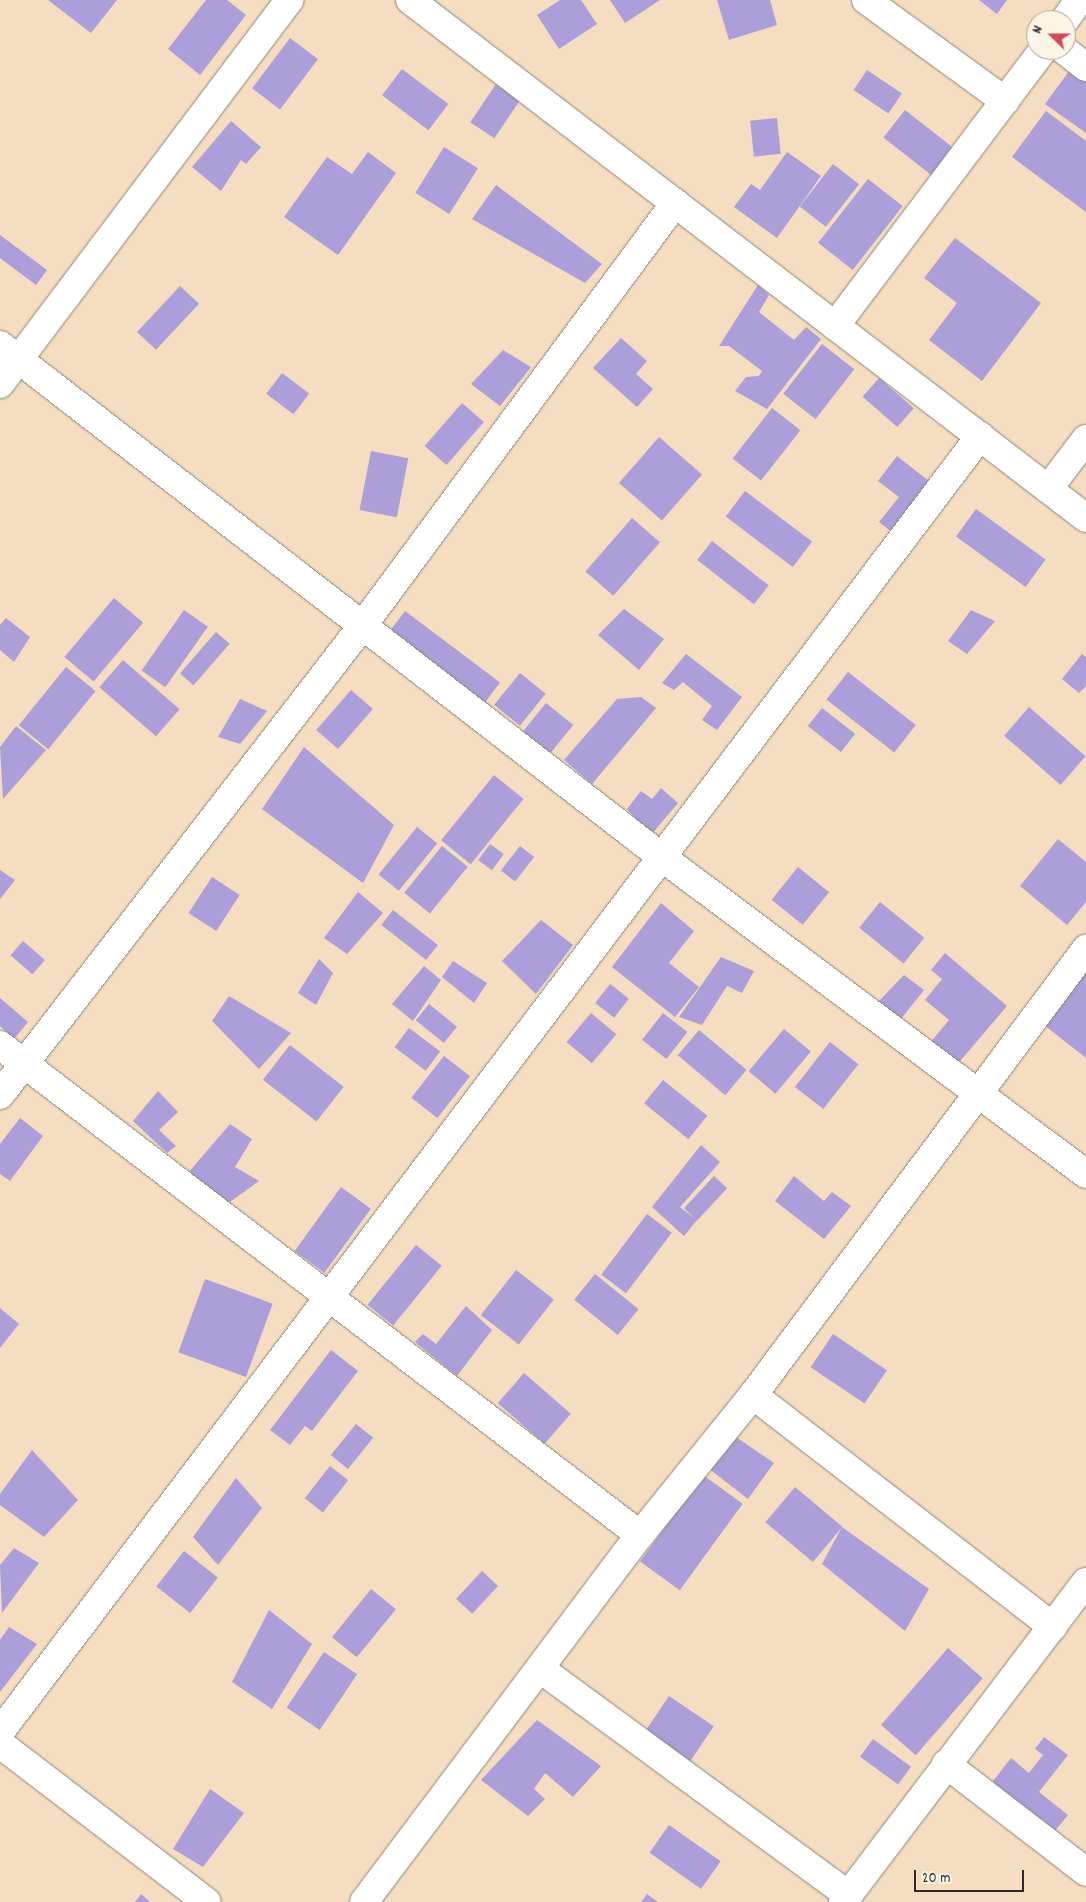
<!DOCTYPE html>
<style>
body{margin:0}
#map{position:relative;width:1086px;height:1902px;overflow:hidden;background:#f5ddc1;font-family:Dekko,sans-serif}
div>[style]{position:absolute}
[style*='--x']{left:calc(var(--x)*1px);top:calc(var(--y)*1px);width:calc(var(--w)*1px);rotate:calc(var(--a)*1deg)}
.building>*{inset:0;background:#ac9ed8;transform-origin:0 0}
.roads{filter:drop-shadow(0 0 1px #908476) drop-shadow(0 0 1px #908476)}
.minor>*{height:28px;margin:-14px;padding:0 14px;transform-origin:14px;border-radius:14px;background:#fff}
span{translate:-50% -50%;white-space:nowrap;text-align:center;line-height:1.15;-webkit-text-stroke:4px #fcf5e5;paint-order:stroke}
.north{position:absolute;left:1026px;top:10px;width:50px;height:50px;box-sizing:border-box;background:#fcf5e5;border:1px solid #a8a49b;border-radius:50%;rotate:292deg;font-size:14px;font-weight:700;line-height:20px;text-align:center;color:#2b2b2b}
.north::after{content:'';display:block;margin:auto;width:18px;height:22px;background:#d1495b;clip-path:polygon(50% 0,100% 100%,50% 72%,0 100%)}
.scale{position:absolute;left:914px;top:1870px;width:110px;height:22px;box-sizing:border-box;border:2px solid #2b2b2b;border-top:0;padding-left:6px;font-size:15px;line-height:18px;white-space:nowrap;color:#2b2b2b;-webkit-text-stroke:4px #fcf5e5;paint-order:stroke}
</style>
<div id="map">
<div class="building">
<div style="clip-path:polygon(48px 0,117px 0,91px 33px)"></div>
<div style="clip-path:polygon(206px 0,227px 0,246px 15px,200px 75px,168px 49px)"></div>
<div style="clip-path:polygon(560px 0,581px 0,597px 24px,559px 49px,537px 15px)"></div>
<div style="clip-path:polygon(610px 0,660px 0,625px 23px)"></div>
<div style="clip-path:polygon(717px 0,770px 0,777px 25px,729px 40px)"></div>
<div style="clip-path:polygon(979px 0,1007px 0,997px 14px)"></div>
<div style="left:290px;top:38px;width:35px;height:63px;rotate:37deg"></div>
<div style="clip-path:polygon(1072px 67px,1086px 77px,1086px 133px,1045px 104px)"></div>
<div style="left:402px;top:69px;width:58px;height:33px;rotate:37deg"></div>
<div style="left:867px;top:70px;width:42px;height:24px;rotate:34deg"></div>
<div style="left:496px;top:84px;width:29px;height:46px;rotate:34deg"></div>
<div style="left:905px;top:110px;width:66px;height:35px;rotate:38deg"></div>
<div style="clip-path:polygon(1046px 111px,1086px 141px,1086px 212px,1012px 157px)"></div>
<div style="left:777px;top:118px;width:36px;height:27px;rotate:84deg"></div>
<div style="clip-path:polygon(231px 121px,261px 147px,246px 164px,241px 160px,221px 191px,192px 167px)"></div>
<div style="left:444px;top:147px;width:40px;height:54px;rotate:32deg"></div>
<div style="clip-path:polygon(368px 152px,396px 173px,338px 255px,284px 217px,327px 157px,352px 174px)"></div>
<div style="clip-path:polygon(787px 152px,821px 176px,777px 238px,734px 207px,751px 184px,760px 190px)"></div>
<div style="left:833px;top:164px;width:33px;height:54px;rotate:38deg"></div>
<div style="left:868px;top:179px;width:44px;height:81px;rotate:38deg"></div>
<div style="clip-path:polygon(496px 185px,602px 264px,585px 283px,472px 219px)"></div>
<div style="clip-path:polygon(0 235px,47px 270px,36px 285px,0 258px)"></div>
<div style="clip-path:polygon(955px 238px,1041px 303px,982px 381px,929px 340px,957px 303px,924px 278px)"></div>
<div style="clip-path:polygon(758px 285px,769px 295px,759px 312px,794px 340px,806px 327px,821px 339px,767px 409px,735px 391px,746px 377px,759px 376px,762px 371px,729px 346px,719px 346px)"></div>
<div style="left:180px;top:286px;width:26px;height:63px;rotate:43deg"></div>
<div style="clip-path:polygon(621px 338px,647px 361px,636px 374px,653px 389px,637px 407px,593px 368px)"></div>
<div style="left:822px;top:344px;width:41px;height:63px;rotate:38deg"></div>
<div style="clip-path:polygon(503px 350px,531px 367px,500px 406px,471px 384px)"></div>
<div style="left:282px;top:373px;width:34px;height:26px;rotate:37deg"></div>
<div style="left:879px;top:378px;width:46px;height:25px;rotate:41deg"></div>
<div style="left:462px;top:403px;width:29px;height:57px;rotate:41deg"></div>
<div style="left:772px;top:408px;width:36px;height:64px;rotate:38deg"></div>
<div style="left:659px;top:437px;width:57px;height:61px;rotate:41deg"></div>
<div style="left:371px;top:451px;width:38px;height:60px;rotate:11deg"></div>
<div style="clip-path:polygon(897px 456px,934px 485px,896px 535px,879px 522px,899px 497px,878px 481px)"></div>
<div style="left:745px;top:491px;width:84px;height:32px;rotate:37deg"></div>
<div style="left:976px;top:509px;width:86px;height:34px;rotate:36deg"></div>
<div style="left:632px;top:518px;width:37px;height:71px;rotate:41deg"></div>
<div style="left:712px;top:541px;width:72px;height:24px;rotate:38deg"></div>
<div style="left:114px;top:598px;width:38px;height:77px;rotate:40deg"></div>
<div style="clip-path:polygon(624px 609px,664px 639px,639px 670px,598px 635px)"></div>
<div style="left:184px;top:610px;width:29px;height:74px;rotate:35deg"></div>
<div style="clip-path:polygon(971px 610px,995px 621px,967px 654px,948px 641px)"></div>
<div style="left:405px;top:611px;width:119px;height:30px;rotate:37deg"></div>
<div style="clip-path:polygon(6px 618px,30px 637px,14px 662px,0 650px,0 625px)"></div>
<div style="left:216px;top:632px;width:18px;height:55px;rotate:41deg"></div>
<div style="clip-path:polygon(686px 654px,742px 697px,717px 730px,702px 720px,712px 706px,683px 682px,674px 690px,662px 683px)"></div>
<div style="clip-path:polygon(1082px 654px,1086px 657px,1086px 686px,1079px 693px,1062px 679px)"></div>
<div style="left:123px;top:660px;width:75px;height:36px;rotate:41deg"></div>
<div style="left:66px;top:667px;width:38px;height:75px;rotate:39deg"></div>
<div style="left:848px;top:672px;width:86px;height:35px;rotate:38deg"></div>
<div style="left:520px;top:673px;width:33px;height:41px;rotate:39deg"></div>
<div style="left:351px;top:690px;width:29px;height:53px;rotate:41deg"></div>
<div style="clip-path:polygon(641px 697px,656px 708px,592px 784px,564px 760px,617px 699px)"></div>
<div style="clip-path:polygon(240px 699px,267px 711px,240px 744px,218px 737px)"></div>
<div style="left:546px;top:703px;width:35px;height:37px;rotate:39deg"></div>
<div style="left:1029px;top:707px;width:75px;height:38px;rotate:41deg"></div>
<div style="left:822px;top:708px;width:42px;height:23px;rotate:38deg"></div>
<div style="clip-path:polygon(16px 726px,46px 750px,3px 799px,0 747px)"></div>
<div style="clip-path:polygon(304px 747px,394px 825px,363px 883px,262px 809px)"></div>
<div style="left:494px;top:775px;width:38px;height:84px;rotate:39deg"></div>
<div style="clip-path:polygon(661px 788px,678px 803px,651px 835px,627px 809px,641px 791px,652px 799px)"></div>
<div style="left:417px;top:827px;width:26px;height:61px;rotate:39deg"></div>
<div style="clip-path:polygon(1058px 839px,1086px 862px,1086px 902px,1067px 925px,1020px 886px)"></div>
<div style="left:490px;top:844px;width:17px;height:20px;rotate:36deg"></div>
<div style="left:442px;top:846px;width:33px;height:60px;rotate:39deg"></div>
<div style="left:520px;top:846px;width:18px;height:31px;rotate:38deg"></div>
<div style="left:798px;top:867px;width:40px;height:42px;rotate:39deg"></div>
<div style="clip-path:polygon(0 870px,15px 880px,0 899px)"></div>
<div style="left:212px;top:877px;width:33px;height:43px;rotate:33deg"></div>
<div style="clip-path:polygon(358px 892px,383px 913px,347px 954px,324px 938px)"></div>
<div style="left:880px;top:902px;width:57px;height:33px;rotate:39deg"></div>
<div style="clip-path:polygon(661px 903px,694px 931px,669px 963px,699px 987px,675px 1017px,612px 967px)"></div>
<div style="left:393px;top:910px;width:57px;height:19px;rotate:38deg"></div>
<div style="clip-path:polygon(541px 920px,573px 945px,536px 994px,502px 961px)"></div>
<div style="left:23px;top:941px;width:29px;height:19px;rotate:41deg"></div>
<div style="clip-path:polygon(945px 953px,1007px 1006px,956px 1066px,929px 1044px,949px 1020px,925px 1000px,942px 979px,931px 970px)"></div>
<div style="clip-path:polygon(721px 957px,754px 971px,742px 993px,727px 986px,702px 1025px,679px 1017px)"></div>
<div style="clip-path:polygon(319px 959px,333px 973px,316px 1005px,298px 993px)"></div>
<div style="clip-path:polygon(453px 961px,487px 983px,474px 1003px,442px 977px)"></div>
<div style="clip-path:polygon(424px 966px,441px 980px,413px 1021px,392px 1004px)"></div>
<div style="clip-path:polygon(1081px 969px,1086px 974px,1086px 1058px,1039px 1021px)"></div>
<div style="clip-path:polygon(904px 975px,924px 990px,901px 1019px,878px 1002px)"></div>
<div style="left:610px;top:984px;width:24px;height:24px;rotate:38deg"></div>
<div style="clip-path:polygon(229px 996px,291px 1033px,259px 1069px,212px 1021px)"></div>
<div style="clip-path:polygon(0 998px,28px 1022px,14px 1039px,0 1026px)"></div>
<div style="left:429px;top:1004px;width:36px;height:21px;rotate:39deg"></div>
<div style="left:591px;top:1013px;width:33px;height:38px;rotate:40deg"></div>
<div style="left:663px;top:1013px;width:31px;height:34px;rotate:38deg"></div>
<div style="left:409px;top:1028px;width:39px;height:24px;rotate:37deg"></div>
<div style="left:784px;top:1029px;width:35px;height:55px;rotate:40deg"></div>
<div style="left:699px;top:1030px;width:62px;height:33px;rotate:40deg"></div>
<div style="left:830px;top:1042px;width:36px;height:57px;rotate:38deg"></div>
<div style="left:290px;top:1045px;width:68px;height:44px;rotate:38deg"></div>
<div style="left:444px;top:1056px;width:33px;height:53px;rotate:38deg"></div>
<div style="left:663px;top:1080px;width:57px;height:30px;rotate:39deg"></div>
<div style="clip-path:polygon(158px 1091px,178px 1112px,159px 1130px,176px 1146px,167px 1153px,133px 1121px)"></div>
<div style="clip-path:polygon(20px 1118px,43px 1136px,10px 1181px,0 1174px,0 1144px)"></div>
<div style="clip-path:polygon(230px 1124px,252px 1139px,235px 1167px,259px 1181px,227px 1204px,187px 1174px)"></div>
<div style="clip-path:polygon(701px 1145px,720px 1162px,680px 1207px,697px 1220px,684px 1236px,652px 1207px)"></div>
<div style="left:714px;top:1176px;width:18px;height:44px;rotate:43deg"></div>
<div style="clip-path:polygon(794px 1176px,824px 1201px,832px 1192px,851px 1206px,824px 1239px,775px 1201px)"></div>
<div style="left:341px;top:1187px;width:37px;height:79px;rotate:36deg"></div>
<div style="left:647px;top:1214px;width:31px;height:76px;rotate:37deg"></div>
<div style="left:416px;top:1245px;width:33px;height:77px;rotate:39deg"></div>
<div style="left:516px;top:1270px;width:48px;height:57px;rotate:38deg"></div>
<div style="left:595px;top:1274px;width:56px;height:33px;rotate:39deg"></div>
<div style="left:205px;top:1279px;width:72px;height:78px;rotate:20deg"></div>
<div style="clip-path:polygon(466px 1306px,492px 1330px,457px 1376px,415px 1342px,423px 1334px,436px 1344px)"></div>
<div style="clip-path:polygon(0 1308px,19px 1324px,0 1348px)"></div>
<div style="left:833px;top:1334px;width:65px;height:40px;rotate:34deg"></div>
<div style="clip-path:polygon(331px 1350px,358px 1371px,312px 1431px,305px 1426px,290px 1445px,270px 1430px)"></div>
<div style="left:524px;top:1373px;width:62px;height:40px;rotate:41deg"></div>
<div style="left:356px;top:1424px;width:22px;height:40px;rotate:39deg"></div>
<div style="clip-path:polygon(736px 1437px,774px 1463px,748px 1499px,708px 1468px)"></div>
<div style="clip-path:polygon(32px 1450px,78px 1500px,44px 1537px,0 1505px,0 1494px)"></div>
<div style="left:330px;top:1466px;width:23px;height:41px;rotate:38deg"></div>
<div style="left:703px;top:1475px;width:49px;height:107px;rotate:36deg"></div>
<div style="clip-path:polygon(236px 1478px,262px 1508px,218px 1565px,193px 1537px)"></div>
<div style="left:795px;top:1487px;width:62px;height:46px;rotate:40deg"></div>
<div style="clip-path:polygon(842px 1527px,929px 1589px,905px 1631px,822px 1564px)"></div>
<div style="clip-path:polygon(14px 1548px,39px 1563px,2px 1613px,0 1565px)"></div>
<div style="left:184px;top:1551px;width:43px;height:45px;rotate:38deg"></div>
<div style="left:482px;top:1571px;width:22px;height:38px;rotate:43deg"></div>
<div style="left:371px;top:1589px;width:32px;height:62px;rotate:39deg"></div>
<div style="clip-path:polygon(269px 1610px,312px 1644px,272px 1709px,232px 1682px)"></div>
<div style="clip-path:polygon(9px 1627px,37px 1644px,0 1692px,0 1640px)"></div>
<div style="left:948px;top:1648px;width:46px;height:102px;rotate:41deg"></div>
<div style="left:324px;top:1652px;width:40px;height:67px;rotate:34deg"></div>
<div style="left:669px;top:1696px;width:54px;height:48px;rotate:34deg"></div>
<div style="clip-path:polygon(537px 1720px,601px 1766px,573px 1797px,545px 1773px,534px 1789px,545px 1799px,528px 1816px,481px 1780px)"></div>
<div style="clip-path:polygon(1044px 1737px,1068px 1755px,1039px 1792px,1068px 1815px,1050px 1837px,987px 1789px,1011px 1758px,1029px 1773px,1043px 1755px,1035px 1749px)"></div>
<div style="left:873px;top:1739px;width:47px;height:22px;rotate:36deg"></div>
<div style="clip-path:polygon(210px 1789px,244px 1813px,203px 1867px,173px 1849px)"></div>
<div style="left:669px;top:1825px;width:63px;height:34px;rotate:35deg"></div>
<div style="clip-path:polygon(141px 1894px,150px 1902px,135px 1902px)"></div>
<div style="clip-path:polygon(647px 1894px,658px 1902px,641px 1902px)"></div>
</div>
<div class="roads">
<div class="minor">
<div style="--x:410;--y:0;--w:852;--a:37.46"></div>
<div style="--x:866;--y:0;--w:172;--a:36"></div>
<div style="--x:1065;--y:20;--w:24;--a:-55"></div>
<div style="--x:1064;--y:50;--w:28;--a:38"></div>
<div style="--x:835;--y:326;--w:346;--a:-53"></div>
<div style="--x:0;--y:345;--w:838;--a:37.73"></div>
<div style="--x:663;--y:858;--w:528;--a:36.76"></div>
<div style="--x:0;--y:384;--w:481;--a:-53"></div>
<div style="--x:1048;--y:489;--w:63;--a:-52.8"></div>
<div style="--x:0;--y:1045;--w:806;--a:37.44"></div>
<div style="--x:0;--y:1095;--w:594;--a:-52.32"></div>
<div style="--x:363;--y:625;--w:525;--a:-53.52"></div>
<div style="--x:753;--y:1395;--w:379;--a:37.7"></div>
<div style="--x:542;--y:1670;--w:380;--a:36.3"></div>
<div style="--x:0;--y:1732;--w:1625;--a:-52.9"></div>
<div style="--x:0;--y:1744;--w:260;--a:37.4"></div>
<div style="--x:946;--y:1764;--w:177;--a:37.6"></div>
<div style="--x:364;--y:1902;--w:459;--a:-53.1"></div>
<div style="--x:640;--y:1535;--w:180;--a:-51.1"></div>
<div style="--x:753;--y:1395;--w:557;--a:-53.25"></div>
<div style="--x:843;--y:1902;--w:402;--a:-52.8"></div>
</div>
</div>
<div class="north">N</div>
<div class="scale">20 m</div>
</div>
